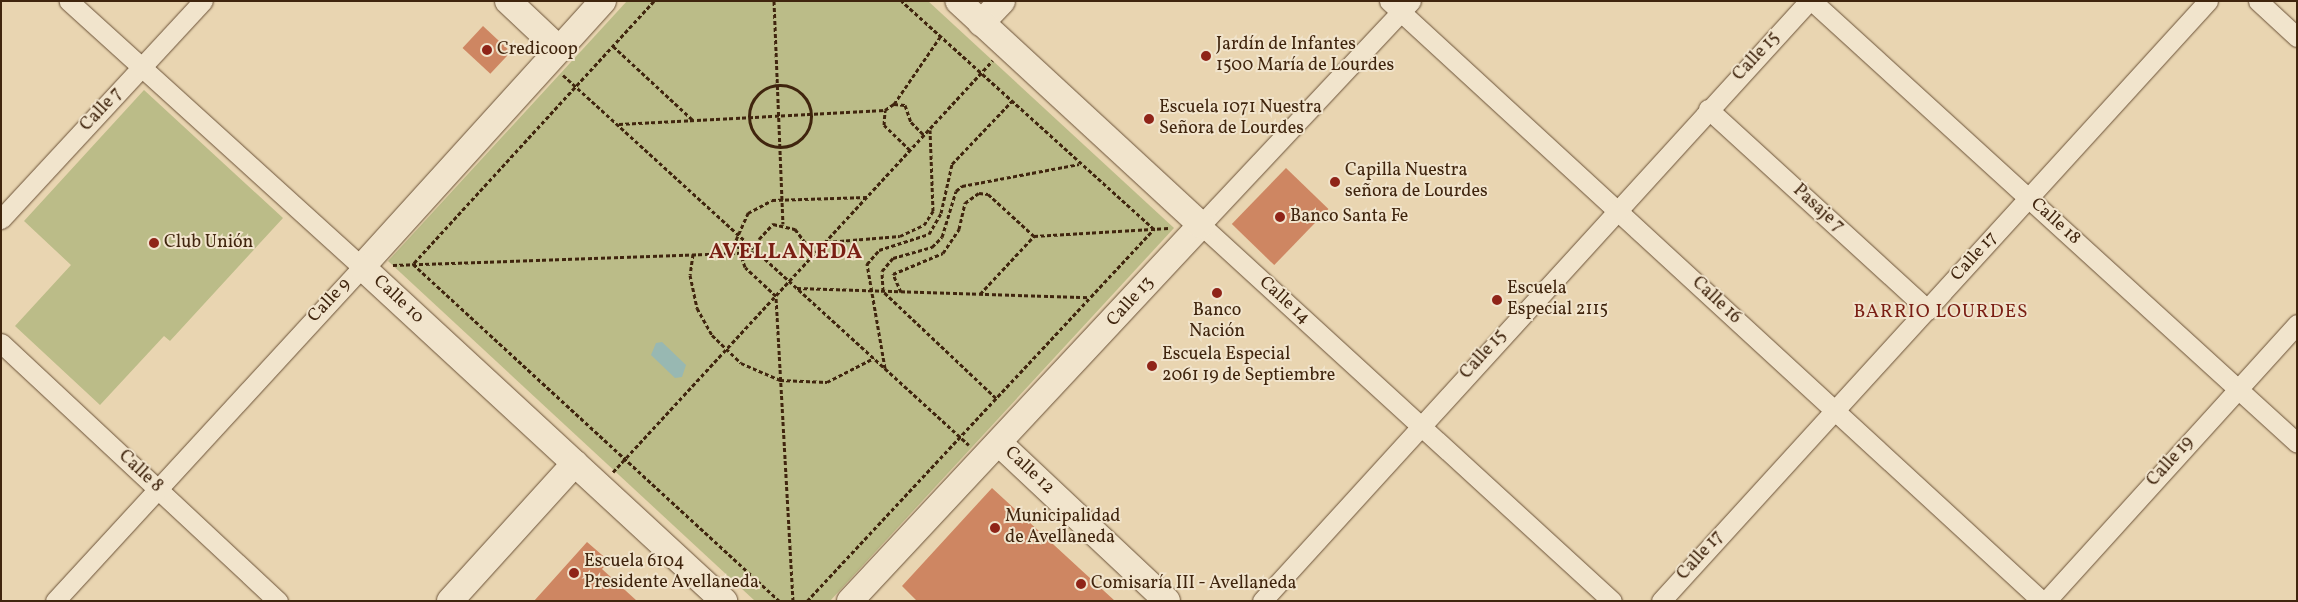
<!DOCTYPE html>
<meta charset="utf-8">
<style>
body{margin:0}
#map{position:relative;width:2298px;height:602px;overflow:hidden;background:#e9d5b1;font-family:Vollkorn,serif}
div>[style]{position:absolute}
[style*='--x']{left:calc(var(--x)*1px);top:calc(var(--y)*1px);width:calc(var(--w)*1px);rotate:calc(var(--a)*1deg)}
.green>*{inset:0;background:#bbbc88}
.water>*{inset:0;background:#98b8b2}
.building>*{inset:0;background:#ce8662;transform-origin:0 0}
.path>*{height:3px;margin-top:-1.5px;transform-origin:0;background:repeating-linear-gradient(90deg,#40250e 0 4px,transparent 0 6.5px)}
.path>.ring{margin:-1.5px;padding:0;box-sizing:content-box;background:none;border:3px solid #40250e;border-radius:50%}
.roads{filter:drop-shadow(0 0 1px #6a5137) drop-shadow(0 0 1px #6a5137)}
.street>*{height:19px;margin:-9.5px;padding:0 9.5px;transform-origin:9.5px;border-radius:9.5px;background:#f1e4cc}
.secondary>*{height:26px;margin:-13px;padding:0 13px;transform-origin:13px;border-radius:13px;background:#f1e4cc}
.dots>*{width:14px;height:14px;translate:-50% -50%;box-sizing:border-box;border:2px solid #f1e4cc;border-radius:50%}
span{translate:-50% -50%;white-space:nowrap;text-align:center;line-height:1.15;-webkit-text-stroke:4px #f1e4cc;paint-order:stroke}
.poi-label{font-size:18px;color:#40250e}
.left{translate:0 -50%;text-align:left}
.street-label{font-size:18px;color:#40250e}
.neighbourhood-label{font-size:19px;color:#7a1f14;letter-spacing:1px}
.district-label{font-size:22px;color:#7a1f14;font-weight:700;letter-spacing:1px}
.frame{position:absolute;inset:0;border:2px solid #40250e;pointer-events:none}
</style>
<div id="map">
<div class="green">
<div style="clip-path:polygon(627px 1px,928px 1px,1174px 228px,830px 601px,755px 601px,388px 261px)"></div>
<div style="clip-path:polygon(144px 90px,283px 218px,170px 341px,164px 336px,100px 405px,15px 326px,71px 265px,24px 221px)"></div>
</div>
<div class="water">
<div style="clip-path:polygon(662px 342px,686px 365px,682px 377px,675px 378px,651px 355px,656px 343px)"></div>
</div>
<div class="building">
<div style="left:483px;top:26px;width:38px;height:30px;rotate:43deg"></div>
<div style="left:1286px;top:168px;width:59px;height:78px;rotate:44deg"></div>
<div style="clip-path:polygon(992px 488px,1079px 568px,1115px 601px,917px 601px,902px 586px)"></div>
<div style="clip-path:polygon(587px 542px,609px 561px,602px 569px,637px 601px,534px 601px)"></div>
</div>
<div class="path">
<div style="--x:654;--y:1;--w:357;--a:132.5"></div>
<div style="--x:413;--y:264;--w:498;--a:42.6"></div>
<div style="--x:774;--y:1;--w:223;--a:87.7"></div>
<div style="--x:613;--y:46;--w:109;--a:42.8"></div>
<div style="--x:563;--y:75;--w:549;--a:42.34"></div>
<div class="ring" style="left:749px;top:85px;width:59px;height:59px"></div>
<div style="--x:894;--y:104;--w:81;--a:-55.5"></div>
<div style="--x:619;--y:124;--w:266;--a:-3"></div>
<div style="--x:910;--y:150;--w:36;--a:-136"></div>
<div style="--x:884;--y:125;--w:15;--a:-86"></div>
<div style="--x:885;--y:110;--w:11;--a:-34"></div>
<div style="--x:894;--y:104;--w:11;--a:5"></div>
<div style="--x:905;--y:105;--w:18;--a:71"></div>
<div style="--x:911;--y:122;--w:18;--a:45"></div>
<div style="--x:827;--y:242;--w:73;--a:-4.7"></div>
<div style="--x:900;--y:236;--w:26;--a:-25"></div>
<div style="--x:924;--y:225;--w:17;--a:-57"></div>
<div style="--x:933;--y:211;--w:81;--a:-92.1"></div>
<div style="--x:693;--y:254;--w:21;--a:98"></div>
<div style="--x:690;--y:275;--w:34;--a:78"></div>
<div style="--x:697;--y:308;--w:31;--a:61"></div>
<div style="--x:712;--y:335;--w:40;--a:44"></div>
<div style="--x:741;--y:363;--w:43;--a:23.6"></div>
<div style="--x:780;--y:380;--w:47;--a:2.4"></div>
<div style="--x:827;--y:382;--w:53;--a:-27.1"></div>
<div style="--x:393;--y:265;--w:364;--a:-2"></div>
<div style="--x:757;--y:252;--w:13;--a:-81"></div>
<div style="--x:759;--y:239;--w:21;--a:-47"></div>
<div style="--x:773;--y:224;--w:23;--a:13"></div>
<div style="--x:795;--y:229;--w:31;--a:53"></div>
<div style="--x:797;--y:288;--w:292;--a:1.8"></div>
<div style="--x:901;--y:292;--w:20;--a:-114"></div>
<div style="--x:893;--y:274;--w:54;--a:-22.8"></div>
<div style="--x:943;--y:253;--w:29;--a:-56"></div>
<div style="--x:959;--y:229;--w:27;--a:-77"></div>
<div style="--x:965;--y:203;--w:17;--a:-36"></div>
<div style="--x:979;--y:193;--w:9;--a:6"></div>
<div style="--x:988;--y:194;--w:62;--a:42.4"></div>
<div style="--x:1034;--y:236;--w:135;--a:-3.4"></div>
<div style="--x:980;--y:294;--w:79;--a:-47"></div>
<div style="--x:885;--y:368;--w:106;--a:-99.8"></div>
<div style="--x:867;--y:264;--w:18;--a:-49"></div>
<div style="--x:879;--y:250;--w:52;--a:-17.7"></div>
<div style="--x:929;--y:234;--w:24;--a:-60"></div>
<div style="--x:941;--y:213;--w:50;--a:-77.3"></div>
<div style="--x:952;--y:164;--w:86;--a:-46.4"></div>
<div style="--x:996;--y:398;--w:156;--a:-136.6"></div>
<div style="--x:883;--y:291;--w:20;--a:-93"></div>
<div style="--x:882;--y:271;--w:17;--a:-50"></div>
<div style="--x:893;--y:258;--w:41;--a:-15.8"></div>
<div style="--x:932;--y:247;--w:14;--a:-45"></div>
<div style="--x:942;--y:237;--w:48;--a:-73.1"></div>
<div style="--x:956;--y:191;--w:8;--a:-40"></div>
<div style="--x:962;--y:186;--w:119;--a:-10.6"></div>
<div style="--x:613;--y:472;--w:560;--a:-47.31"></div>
<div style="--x:793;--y:601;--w:305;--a:-93.2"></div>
<div style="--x:776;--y:296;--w:42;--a:-136.9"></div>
<div style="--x:745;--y:267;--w:28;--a:-108"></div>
<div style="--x:736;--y:240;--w:30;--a:-66"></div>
<div style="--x:748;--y:213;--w:27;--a:-28"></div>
<div style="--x:772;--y:200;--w:95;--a:-1.8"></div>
<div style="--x:807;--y:601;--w:509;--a:-46.99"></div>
<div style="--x:1154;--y:229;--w:340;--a:-137.9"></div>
</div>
<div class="roads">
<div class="street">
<div style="--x:1389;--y:1;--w:887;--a:42.58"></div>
<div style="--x:1411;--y:1;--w:307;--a:133.2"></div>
<div style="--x:1201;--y:225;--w:557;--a:42.45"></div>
<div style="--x:1812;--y:1;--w:656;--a:42.34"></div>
<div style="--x:2258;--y:1;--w:53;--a:42.7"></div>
<div style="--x:1708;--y:109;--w:298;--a:42.4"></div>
<div style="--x:1;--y:219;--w:297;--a:-47.2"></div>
<div style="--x:1;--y:343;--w:379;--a:43"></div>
<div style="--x:55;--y:601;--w:454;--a:-47.4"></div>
<div style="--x:362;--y:267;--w:396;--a:-137.8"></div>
<div style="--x:1262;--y:601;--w:812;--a:-47.65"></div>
<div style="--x:1661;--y:601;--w:812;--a:-47.65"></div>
<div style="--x:2046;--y:601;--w:374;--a:-47.8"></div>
</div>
<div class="secondary">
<div style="--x:508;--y:1;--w:70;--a:43.3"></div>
<div style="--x:603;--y:1;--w:359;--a:132.2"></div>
<div style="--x:362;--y:267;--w:493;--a:42.7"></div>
<div style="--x:981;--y:23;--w:30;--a:-46"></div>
<div style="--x:1000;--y:444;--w:229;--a:43.2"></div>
<div style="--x:450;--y:601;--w:186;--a:-47.8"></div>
<div style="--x:850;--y:601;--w:514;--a:-46.97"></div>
<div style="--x:1201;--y:225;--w:330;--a:-137.3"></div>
</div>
</div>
<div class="dots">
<div style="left:487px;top:50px;background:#8f2418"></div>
<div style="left:1206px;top:56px;background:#8f2418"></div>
<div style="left:1149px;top:119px;background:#8f2418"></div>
<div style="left:1335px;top:182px;background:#8f2418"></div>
<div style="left:1280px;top:217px;background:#8f2418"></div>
<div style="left:154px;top:243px;background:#8f2418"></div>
<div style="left:1217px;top:293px;background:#8f2418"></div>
<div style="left:1497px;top:300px;background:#8f2418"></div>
<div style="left:1152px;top:366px;background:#8f2418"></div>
<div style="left:995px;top:528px;background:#8f2418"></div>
<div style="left:574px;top:573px;background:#8f2418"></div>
<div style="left:1081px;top:584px;background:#8f2418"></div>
</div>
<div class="poi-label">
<span class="left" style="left:1216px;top:56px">Jardín de Infantes<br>1500 María de Lourdes</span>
<span class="left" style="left:497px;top:50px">Credicoop</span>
<span class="left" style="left:1159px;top:119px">Escuela 1071 Nuestra<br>Señora de Lourdes</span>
<span class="left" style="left:1345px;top:182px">Capilla Nuestra<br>señora de Lourdes</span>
<span class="left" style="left:1290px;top:217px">Banco Santa Fe</span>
<span class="left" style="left:164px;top:243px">Club Unión</span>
<span class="left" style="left:1507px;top:300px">Escuela<br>Especial 2115</span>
<span style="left:1217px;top:322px">Banco<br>Nación</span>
<span class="left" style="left:1162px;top:366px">Escuela Especial<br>2061 19 de Septiembre</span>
<span class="left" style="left:1005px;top:528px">Municipalidad<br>de Avellaneda</span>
<span class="left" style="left:584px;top:573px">Escuela 6104<br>Presidente Avellaneda</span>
<span class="left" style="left:1091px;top:584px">Comisaría III - Avellaneda</span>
</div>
<div class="street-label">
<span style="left:1757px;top:57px;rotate:-47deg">Calle 15</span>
<span style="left:102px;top:110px;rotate:-47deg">Calle 7</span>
<span style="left:1818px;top:209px;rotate:42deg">Pasaje 7</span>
<span style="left:2055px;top:222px;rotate:42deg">Calle 18</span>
<span style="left:1975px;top:257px;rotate:-48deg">Calle 17</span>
<span style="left:398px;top:300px;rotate:43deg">Calle 10</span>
<span style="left:330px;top:301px;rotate:-47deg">Calle 9</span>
<span style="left:1284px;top:301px;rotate:42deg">Calle 14</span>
<span style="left:1716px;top:301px;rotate:43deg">Calle 16</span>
<span style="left:1131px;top:302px;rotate:-48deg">Calle 13</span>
<span style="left:1484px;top:355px;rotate:-48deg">Calle 15</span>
<span style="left:2171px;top:462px;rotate:-48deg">Calle 19</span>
<span style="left:1029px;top:471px;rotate:43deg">Calle 12</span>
<span style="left:140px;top:472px;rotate:43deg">Calle 8</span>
<span style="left:1701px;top:556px;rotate:-48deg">Calle 17</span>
</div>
<div class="neighbourhood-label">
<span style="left:1941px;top:313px">BARRIO LOURDES</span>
</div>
<div class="district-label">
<span style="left:786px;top:253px">AVELLANEDA</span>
</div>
<div class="frame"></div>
</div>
